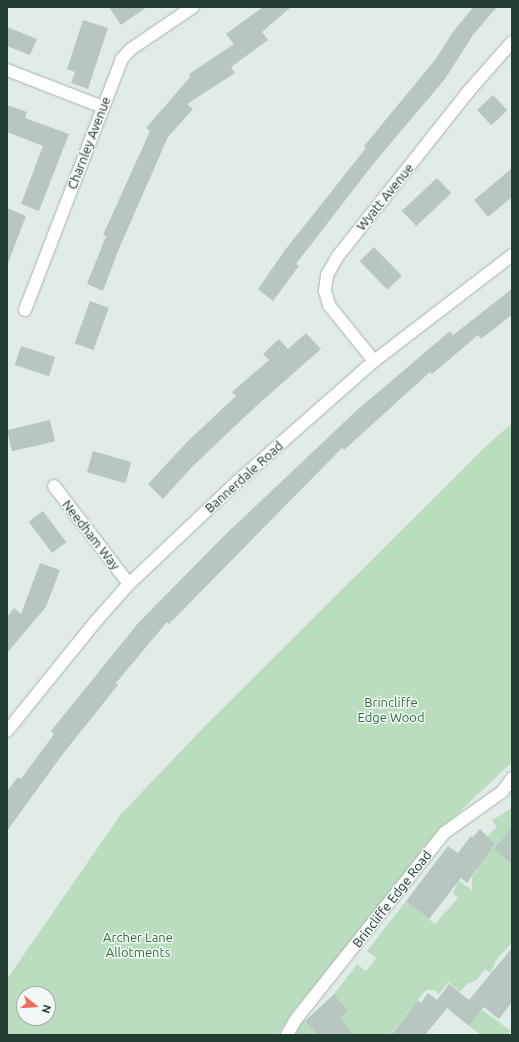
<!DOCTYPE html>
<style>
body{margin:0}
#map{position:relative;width:519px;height:1042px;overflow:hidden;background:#e2ece6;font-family:Ubuntu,sans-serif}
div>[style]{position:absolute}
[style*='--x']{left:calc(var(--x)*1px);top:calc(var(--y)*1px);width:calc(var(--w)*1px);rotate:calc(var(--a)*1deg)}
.green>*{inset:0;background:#baddc0}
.building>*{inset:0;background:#b7c7bf;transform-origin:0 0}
.roads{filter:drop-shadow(0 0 1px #a5b4ac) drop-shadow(0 0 1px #a5b4ac)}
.street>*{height:12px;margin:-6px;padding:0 6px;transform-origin:6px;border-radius:6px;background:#fff}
span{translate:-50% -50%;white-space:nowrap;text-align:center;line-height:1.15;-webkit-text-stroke:3px #f2f8f5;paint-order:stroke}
.street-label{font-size:13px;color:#223d32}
.park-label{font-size:13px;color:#2c743f}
.frame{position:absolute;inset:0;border:8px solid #223d32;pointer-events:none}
.north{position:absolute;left:16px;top:986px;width:40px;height:40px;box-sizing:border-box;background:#f2f8f5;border:1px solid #9fada7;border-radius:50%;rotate:107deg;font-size:11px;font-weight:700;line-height:16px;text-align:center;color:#223d32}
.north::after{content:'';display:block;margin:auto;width:14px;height:18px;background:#f26d5a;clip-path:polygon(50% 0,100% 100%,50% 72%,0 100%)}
</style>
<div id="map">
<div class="green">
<div style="clip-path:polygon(evenodd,512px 423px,512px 762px,437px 833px,291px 1014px,278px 1035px,7px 1035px,7px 979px,121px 814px,205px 726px,483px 449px,512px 423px,24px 994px,48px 994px,48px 1018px,24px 1018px,24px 994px)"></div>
<div style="clip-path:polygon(512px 808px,512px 943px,496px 960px,491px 973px,485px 969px,477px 980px,467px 984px,460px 992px,448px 982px,439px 994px,434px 990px,426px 990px,390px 1035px,343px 1035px,340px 1018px,348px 1011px,334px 994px,357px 964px,366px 971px,376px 958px,367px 951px,406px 901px,435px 924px,458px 898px,453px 893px,459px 881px,472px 890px,472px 877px,477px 870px,469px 865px,492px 841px,487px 836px,497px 827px,492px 820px)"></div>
<div style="clip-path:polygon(482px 1010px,511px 1031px,508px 1035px,481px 1035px,469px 1026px)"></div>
<div style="clip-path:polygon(303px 1019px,317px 1035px,294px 1035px)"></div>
</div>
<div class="building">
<div style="clip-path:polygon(109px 7px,147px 7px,121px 25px)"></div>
<div style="clip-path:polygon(263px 7px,291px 7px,262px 32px,268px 40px,231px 67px,235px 73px,187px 104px,193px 109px,168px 137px,118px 251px,103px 291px,87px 284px,106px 236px,103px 235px,150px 131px,146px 128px,190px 77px,189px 74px,234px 44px,226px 34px)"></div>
<div style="clip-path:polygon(473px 7px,497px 7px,473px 35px,445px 79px,374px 163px,296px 264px,299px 266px,273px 301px,258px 289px,285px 250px,366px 148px,364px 146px,435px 60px,453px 32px)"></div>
<div style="clip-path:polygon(83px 20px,108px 28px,88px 89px,71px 83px,75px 72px,67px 69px)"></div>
<div style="clip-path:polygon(7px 27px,37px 39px,30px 55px,7px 46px)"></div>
<div style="left:493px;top:95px;width:21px;height:22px;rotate:47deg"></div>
<div style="clip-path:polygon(7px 105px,27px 112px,25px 118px,69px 134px,39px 211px,21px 204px,43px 146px,7px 132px)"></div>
<div style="clip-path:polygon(512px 168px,512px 197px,488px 217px,474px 200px)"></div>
<div style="left:437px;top:178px;width:21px;height:48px;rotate:47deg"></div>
<div style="clip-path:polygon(7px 208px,26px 216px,8px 263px,7px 263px)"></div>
<div style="left:374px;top:247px;width:40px;height:20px;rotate:46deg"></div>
<div style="clip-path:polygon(512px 289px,512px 315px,481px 339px,478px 335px,432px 374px,430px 372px,344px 450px,342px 448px,169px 624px,167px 622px,116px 683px,118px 685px,62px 755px,7px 831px,7px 791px,18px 777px,21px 779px,54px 734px,51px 731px,139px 622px,228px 532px,356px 411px,450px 331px,453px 335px)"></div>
<div style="left:90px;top:301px;width:20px;height:45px;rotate:20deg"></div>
<div style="clip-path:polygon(306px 333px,321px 349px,253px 409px,192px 467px,163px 499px,148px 484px,188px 441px,236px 396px,232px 392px,269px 360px,263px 354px,279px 339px,288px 349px)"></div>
<div style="left:21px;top:346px;width:36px;height:20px;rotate:18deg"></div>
<div style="left:50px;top:420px;width:22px;height:44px;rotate:77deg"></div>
<div style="left:93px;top:451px;width:40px;height:22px;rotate:16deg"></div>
<div style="left:43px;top:511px;width:39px;height:18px;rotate:53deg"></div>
<div style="clip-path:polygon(40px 563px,60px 570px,46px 607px,7px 653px,7px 617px,14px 608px,21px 614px)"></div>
<div style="clip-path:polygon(512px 827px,512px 864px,494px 849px)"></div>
<div style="clip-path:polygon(480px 829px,495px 844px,467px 883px,461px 878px,429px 919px,406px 901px,448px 846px,458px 853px,471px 836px,473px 837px)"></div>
<div style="clip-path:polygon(512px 948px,512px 1002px,499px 1019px,484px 1007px,469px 1026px,447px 1008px,425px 1035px,391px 1035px,418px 1000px,421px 1003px,428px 993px,437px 1000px,449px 984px,469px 1000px)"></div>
<div style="clip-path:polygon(334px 994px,348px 1011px,340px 1018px,354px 1035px,317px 1035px,305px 1021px)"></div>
</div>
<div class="roads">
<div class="street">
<div style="--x:7;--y:70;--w:103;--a:21.1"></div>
<div style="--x:25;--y:310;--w:269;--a:-68.9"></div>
<div style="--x:122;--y:59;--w:13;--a:-48"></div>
<div style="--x:131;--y:49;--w:75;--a:-34.1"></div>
<div style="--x:374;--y:361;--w:72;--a:-128.8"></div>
<div style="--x:329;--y:305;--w:15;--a:-106"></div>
<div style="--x:325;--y:291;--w:16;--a:-83"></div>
<div style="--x:327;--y:275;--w:22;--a:-60"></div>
<div style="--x:338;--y:256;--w:208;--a:-51.6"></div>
<div style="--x:467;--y:93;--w:68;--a:-48.6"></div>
<div style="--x:54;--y:486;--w:123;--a:52.6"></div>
<div style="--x:7;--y:731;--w:143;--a:-51"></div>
<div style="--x:97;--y:620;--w:48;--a:-48.4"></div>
<div style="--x:129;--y:584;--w:151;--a:-43.4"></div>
<div style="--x:239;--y:480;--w:180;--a:-41.4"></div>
<div style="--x:374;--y:361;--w:174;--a:-37.5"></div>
<div style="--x:287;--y:1035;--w:20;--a:-60"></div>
<div style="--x:297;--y:1018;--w:236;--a:-51.5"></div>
<div style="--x:444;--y:833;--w:71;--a:-35.3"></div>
<div style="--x:502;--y:792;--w:17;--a:-54"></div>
</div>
</div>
<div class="street-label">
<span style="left:89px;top:143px;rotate:-69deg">Charnley Avenue</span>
<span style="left:385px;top:197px;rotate:-51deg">Wyatt Avenue</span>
<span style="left:244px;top:477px;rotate:-42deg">Bannerdale Road</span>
<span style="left:91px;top:535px;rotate:52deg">Needham Way</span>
<span style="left:392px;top:899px;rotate:-52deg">Brincliffe Edge Road</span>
</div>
<div class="park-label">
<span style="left:391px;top:710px">Brincliffe<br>Edge Wood</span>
<span style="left:138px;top:945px">Archer Lane<br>Allotments</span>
</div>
<div class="frame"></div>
<div class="north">N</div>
</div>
